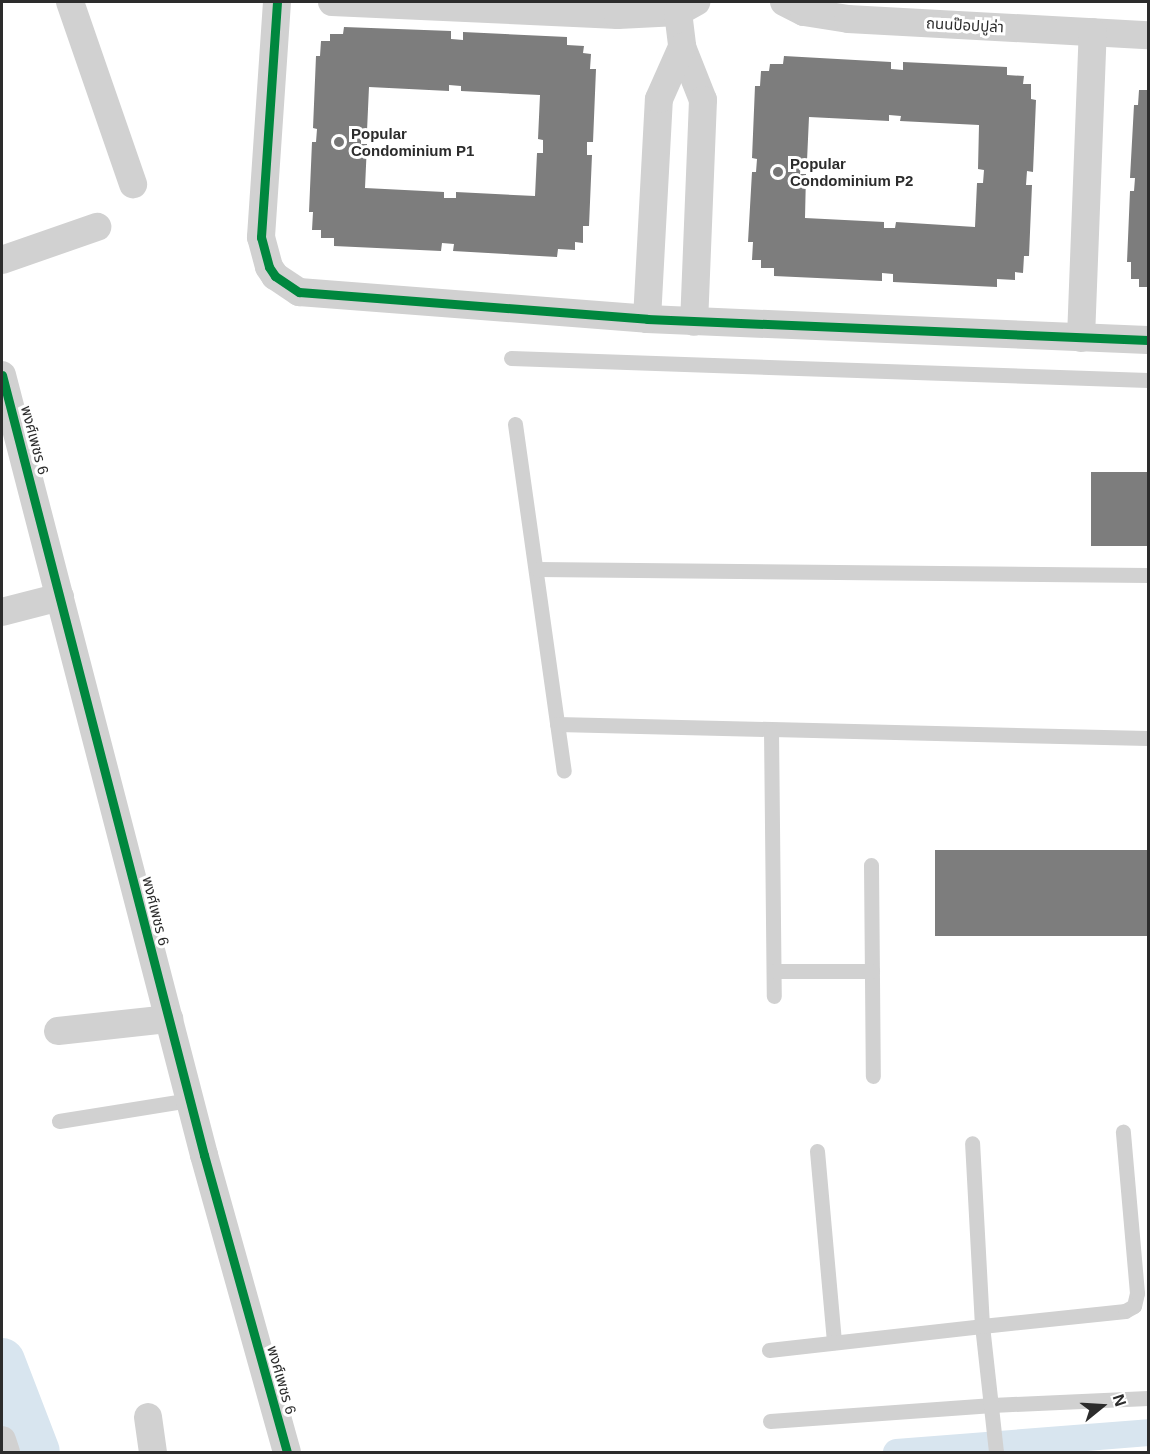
<!DOCTYPE html>
<meta charset="utf-8">
<style>
body{margin:0}
#map{position:relative;width:1150px;height:1454px;overflow:hidden;background:#fff;font-family:Arial,"Noto Sans Thai",sans-serif}
div>[style]{position:absolute}
[style*='--x']{left:calc(var(--x)*1px);top:calc(var(--y)*1px);width:calc(var(--w)*1px);rotate:calc(var(--a)*1deg)}
.canal>*{height:27px;margin:-13.5px;padding:0 13.5px;transform-origin:13.5px;border-radius:13.5px;background:#d8e5ef}
.river>*{height:46px;margin:-23px;padding:0 23px;transform-origin:23px;border-radius:23px;background:#d8e5ef}
.building>*{inset:0;background:#7d7d7d;transform-origin:0 0}
.lane>*{height:15px;margin:-7.5px;padding:0 7.5px;transform-origin:7.5px;border-radius:7.5px;background:#d1d1d1}
.street>*{height:28px;margin:-14px;padding:0 14px;transform-origin:14px;border-radius:14px;background:#d1d1d1}
.cycleway>*{height:9px;margin:-4.5px;padding:0 4.5px;transform-origin:4.5px;border-radius:4.5px;background:#00873e}
.dots>*{width:16px;height:16px;translate:-50% -50%;box-sizing:border-box;border:3px solid #fff;border-radius:50%}
span{translate:-50% -50%;white-space:nowrap;text-align:center;line-height:1.15;-webkit-text-stroke:6px #fff;paint-order:stroke}
.street-label{font-size:15px;color:#2c2c2c}
.poi-label{font-size:15px;color:#2c2c2c;font-weight:700}
.left{translate:0 -50%;text-align:left}
.frame{position:absolute;inset:0;border:3px solid #2c2c2c;pointer-events:none}
.north{position:absolute;left:1072px;top:1376px;width:60px;height:60px;-webkit-text-stroke:4px #fff;paint-order:stroke;rotate:72deg;font-size:16px;font-weight:700;line-height:24px;text-align:center;color:#2c2c2c}
.north::after{content:'';display:block;margin:auto;width:21px;height:27px;background:#2c2c2c;clip-path:polygon(50% 0,100% 100%,50% 72%,0 100%)}
</style>
<div id="map">
<div class="canal">
<div style="--x:896;--y:1452;--w:253;--a:-4.5"></div>
</div>
<div class="river">
<div style="--x:2;--y:1361;--w:97;--a:69"></div>
</div>
<div class="building">
<div style="clip-path:polygon(evenodd,344px 27px,451px 31px,451px 39px,463px 40px,463px 32px,567px 37px,567px 45px,584px 46px,583px 53px,591px 54px,590px 69px,596px 69px,593px 142px,587px 142px,587px 155px,592px 155px,589px 226px,583px 226px,583px 243px,575px 242px,575px 250px,558px 249px,557px 257px,453px 251px,454px 244px,442px 243px,441px 251px,334px 246px,334px 238px,321px 238px,321px 230px,312px 230px,313px 212px,309px 212px,312px 142px,316px 142px,317px 129px,313px 128px,316px 56px,320px 56px,321px 41px,330px 41px,330px 34px,343px 34px,344px 27px,449px 85px,461px 86px,461px 91px,540px 95px,538px 139px,543px 140px,543px 153px,537px 153px,535px 196px,456px 192px,456px 198px,444px 198px,444px 192px,365px 188px,367px 144px,361px 144px,361px 131px,367px 131px,369px 87px,449px 91px,449px 85px)"></div>
<div style="clip-path:polygon(evenodd,784px 56px,891px 62px,891px 69px,903px 70px,903px 62px,1007px 67px,1007px 75px,1024px 76px,1023px 84px,1031px 84px,1031px 99px,1036px 100px,1033px 172px,1027px 171px,1026px 185px,1032px 185px,1029px 256px,1024px 256px,1023px 273px,1015px 272px,1015px 280px,997px 279px,997px 287px,893px 282px,893px 274px,882px 273px,882px 281px,774px 276px,774px 268px,761px 268px,761px 260px,752px 260px,753px 242px,748px 242px,752px 172px,756px 172px,757px 159px,752px 158px,755px 86px,760px 86px,761px 71px,769px 71px,770px 64px,783px 64px,784px 56px,889px 115px,901px 116px,900px 121px,979px 125px,978px 169px,984px 170px,983px 183px,977px 183px,975px 227px,896px 222px,895px 228px,884px 228px,884px 222px,805px 218px,806px 174px,800px 174px,801px 161px,807px 161px,809px 117px,889px 121px,889px 115px)"></div>
<div style="clip-path:polygon(1139px 90px,1148px 90px,1148px 287px,1139px 287px,1139px 279px,1131px 279px,1131px 262px,1127px 262px,1130px 191px,1134px 191px,1135px 178px,1130px 178px,1134px 105px,1138px 105px)"></div>
<div style="left:1148px;top:472px;width:74px;height:57px;rotate:90deg"></div>
<div style="left:935px;top:850px;width:213px;height:86px"></div>
</div>
<div class="lane">
<div style="--x:511;--y:358;--w:637;--a:1.98"></div>
<div style="--x:515;--y:424;--w:350;--a:82"></div>
<div style="--x:537;--y:569;--w:611;--a:0.56"></div>
<div style="--x:557;--y:724;--w:591;--a:1.36"></div>
<div style="--x:771;--y:730;--w:266;--a:89.4"></div>
<div style="--x:871;--y:865;--w:211;--a:89.5"></div>
<div style="--x:774;--y:971;--w:98;--a:0"></div>
<div style="--x:59;--y:1121;--w:133;--a:-9.1"></div>
<div style="--x:817;--y:1151;--w:192;--a:84.9"></div>
<div style="--x:769;--y:1350;--w:214;--a:-6.4"></div>
<div style="--x:982;--y:1326;--w:183;--a:-93.1"></div>
<div style="--x:770;--y:1421;--w:223;--a:-4.1"></div>
<div style="--x:992;--y:1405;--w:156;--a:-2.6"></div>
<div style="--x:996;--y:1452;--w:127;--a:-96.3"></div>
<div style="--x:982;--y:1326;--w:144;--a:-6"></div>
<div style="--x:1125;--y:1311;--w:10;--a:-29"></div>
<div style="--x:1134;--y:1306;--w:13;--a:-77"></div>
<div style="--x:1137;--y:1293;--w:162;--a:-95"></div>
</div>
<div class="street">
<div style="--x:70;--y:2;--w:193;--a:70.9"></div>
<div style="--x:277;--y:2;--w:236;--a:93.9"></div>
<div style="--x:261;--y:237;--w:31;--a:75"></div>
<div style="--x:269;--y:267;--w:11;--a:56"></div>
<div style="--x:275;--y:276;--w:29;--a:34"></div>
<div style="--x:299;--y:292;--w:349;--a:4.4"></div>
<div style="--x:647;--y:319;--w:501;--a:2.4"></div>
<div style="--x:332;--y:2;--w:286;--a:2.6"></div>
<div style="--x:618;--y:15;--w:60;--a:-2.9"></div>
<div style="--x:678;--y:12;--w:21;--a:-29"></div>
<div style="--x:784;--y:2;--w:22;--a:27"></div>
<div style="--x:804;--y:12;--w:45;--a:9"></div>
<div style="--x:848;--y:19;--w:300;--a:3.1"></div>
<div style="--x:678;--y:12;--w:35;--a:83"></div>
<div style="--x:682;--y:47;--w:57;--a:68.4"></div>
<div style="--x:703;--y:100;--w:222;--a:92.3"></div>
<div style="--x:2;--y:260;--w:101;--a:-19.2"></div>
<div style="--x:647;--y:319;--w:220;--a:-86.9"></div>
<div style="--x:659;--y:99;--w:57;--a:-66.1"></div>
<div style="--x:1081;--y:338;--w:306;--a:-87.8"></div>
<div style="--x:2;--y:375;--w:806;--a:75.48"></div>
<div style="--x:204;--y:1155;--w:308;--a:74.4"></div>
<div style="--x:2;--y:612;--w:60;--a:-14.5"></div>
<div style="--x:58;--y:1031;--w:112;--a:-6.2"></div>
<div style="--x:148;--y:1417;--w:35;--a:82"></div>
<div style="--x:2;--y:1440;--w:13;--a:72"></div>
</div>
<div class="cycleway">
<div style="--x:277;--y:2;--w:236;--a:93.9"></div>
<div style="--x:261;--y:237;--w:31;--a:75"></div>
<div style="--x:269;--y:267;--w:11;--a:56"></div>
<div style="--x:275;--y:276;--w:29;--a:34"></div>
<div style="--x:299;--y:292;--w:349;--a:4.4"></div>
<div style="--x:647;--y:319;--w:501;--a:2.4"></div>
<div style="--x:2;--y:375;--w:806;--a:75.48"></div>
<div style="--x:204;--y:1155;--w:308;--a:74.4"></div>
</div>
<div class="dots">
<div style="left:339px;top:142px;background:#767676"></div>
<div style="left:778px;top:172px;background:#767676"></div>
</div>
<div class="street-label">
<span style="left:965px;top:25px;rotate:3deg">ถนนป๊อปปูล่า</span>
<span style="left:35px;top:440px;rotate:75deg">พงศ์เพชร 6</span>
<span style="left:156px;top:911px;rotate:76deg">พงศ์เพชร 6</span>
<span style="left:282px;top:1380px;rotate:74deg">พงศ์เพชร 6</span>
</div>
<div class="poi-label">
<span class="left" style="left:351px;top:142px">Popular<br>Condominium P1</span>
<span class="left" style="left:790px;top:172px">Popular<br>Condominium P2</span>
</div>
<div class="frame"></div>
<div class="north">N</div>
</div>
